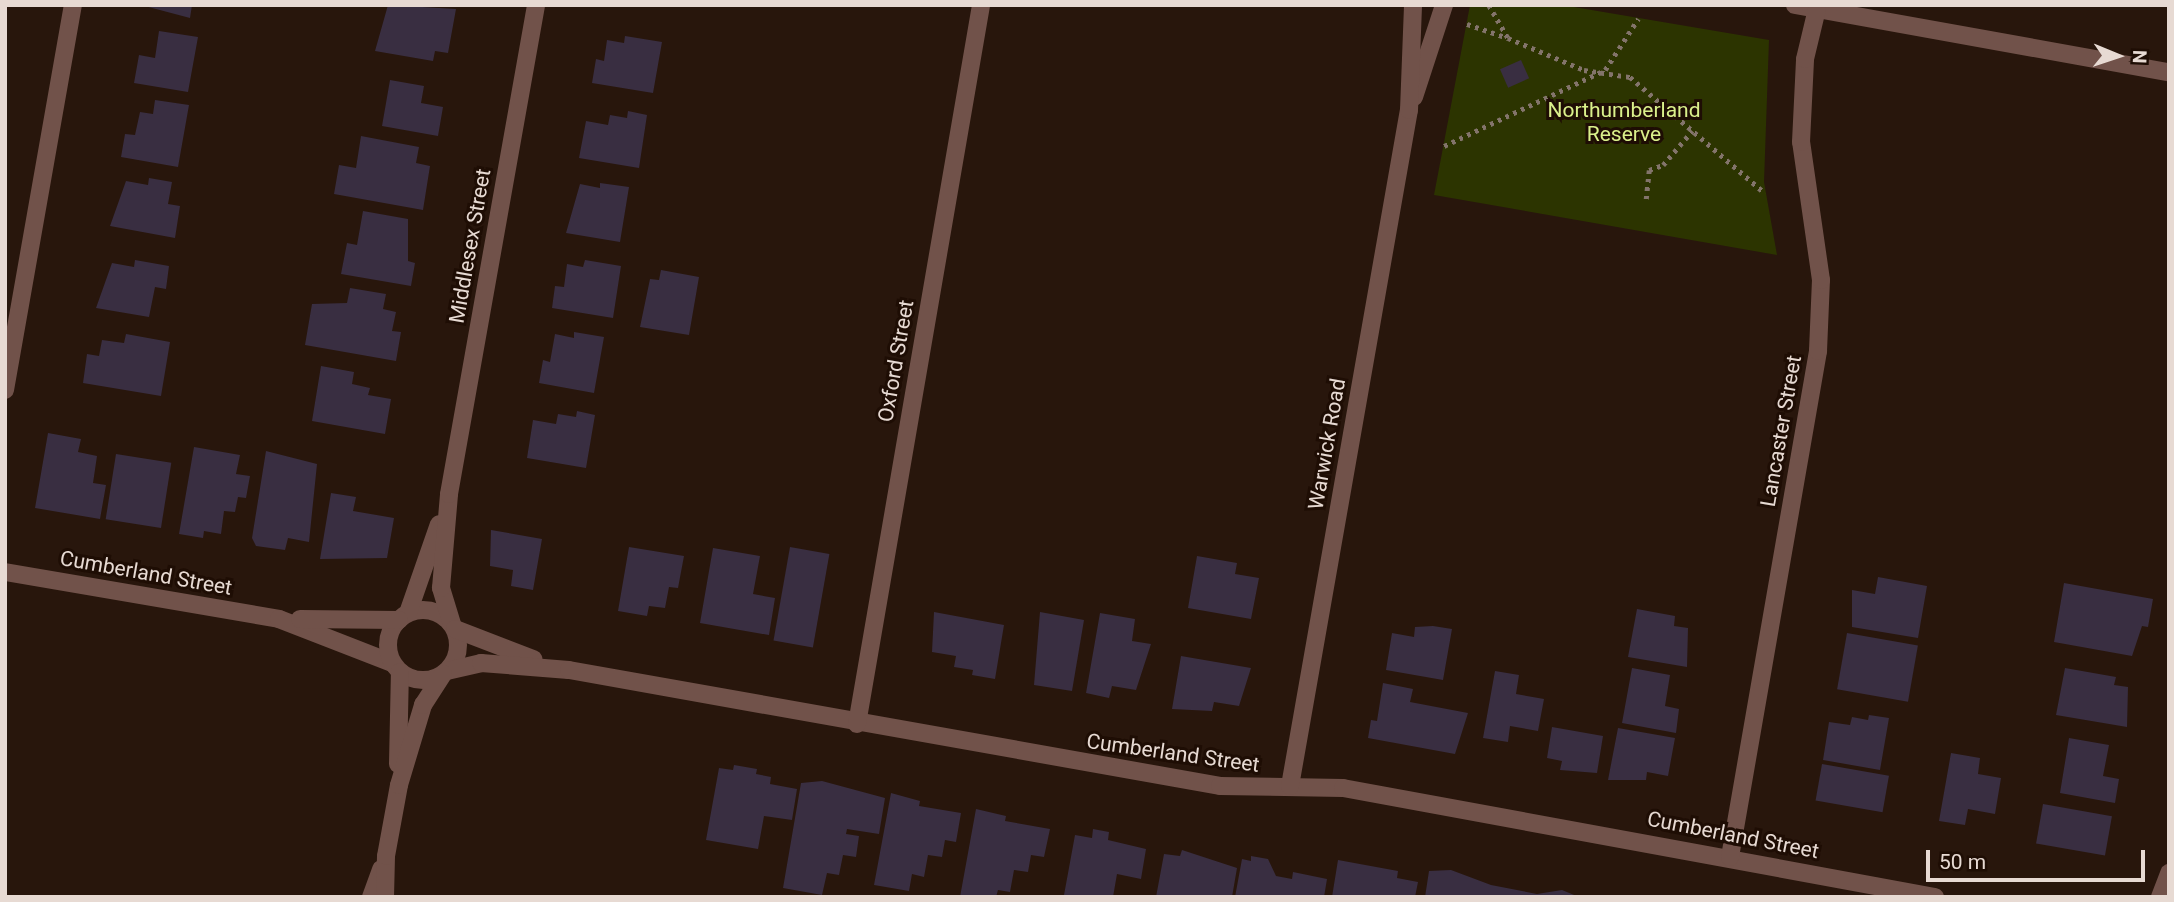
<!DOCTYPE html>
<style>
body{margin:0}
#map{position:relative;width:2174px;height:902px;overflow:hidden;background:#28160c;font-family:Roboto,sans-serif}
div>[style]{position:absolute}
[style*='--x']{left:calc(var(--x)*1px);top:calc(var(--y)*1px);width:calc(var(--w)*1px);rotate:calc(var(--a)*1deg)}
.green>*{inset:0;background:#2c3400}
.building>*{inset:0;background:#392e41;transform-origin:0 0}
.path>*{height:4.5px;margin-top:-2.25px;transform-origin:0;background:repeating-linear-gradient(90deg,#83746b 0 3.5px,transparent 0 8.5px)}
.minor>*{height:18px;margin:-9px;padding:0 9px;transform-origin:9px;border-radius:9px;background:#71524a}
.minor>.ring{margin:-9px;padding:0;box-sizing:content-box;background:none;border:18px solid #71524a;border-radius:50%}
span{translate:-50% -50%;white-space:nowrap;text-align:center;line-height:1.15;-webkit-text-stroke:6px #1e0d04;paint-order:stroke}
.park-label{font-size:21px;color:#daf08b}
.street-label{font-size:21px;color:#e7dad3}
.frame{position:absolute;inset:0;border:7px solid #e7dad3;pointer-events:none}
.north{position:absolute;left:2083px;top:21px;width:70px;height:70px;-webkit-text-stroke:5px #1e0d04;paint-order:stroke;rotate:92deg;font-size:19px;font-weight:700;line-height:28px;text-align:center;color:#e7dad3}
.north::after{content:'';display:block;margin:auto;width:24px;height:32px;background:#e7dad3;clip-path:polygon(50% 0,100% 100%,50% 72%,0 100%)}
.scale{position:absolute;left:1926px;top:850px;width:219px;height:32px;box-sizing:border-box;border:4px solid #e7dad3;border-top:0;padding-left:9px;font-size:21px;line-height:24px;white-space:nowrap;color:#e7dad3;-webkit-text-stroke:5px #1e0d04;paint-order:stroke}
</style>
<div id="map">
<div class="green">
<div style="clip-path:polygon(1470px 5px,1562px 5px,1769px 40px,1764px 182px,1777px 255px,1434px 195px)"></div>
</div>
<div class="building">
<div style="clip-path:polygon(141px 5px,192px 5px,190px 18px)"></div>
<div style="clip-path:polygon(388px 5px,456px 9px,448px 53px,435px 51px,433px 61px,375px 51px)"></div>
<div style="clip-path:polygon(159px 31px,198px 37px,188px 92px,134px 83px,139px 55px,155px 58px)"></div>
<div style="clip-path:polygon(625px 36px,662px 42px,653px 93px,592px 83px,596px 59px,604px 61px,607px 40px,624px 43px)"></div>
<div style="left:1521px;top:60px;width:20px;height:23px;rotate:66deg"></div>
<div style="clip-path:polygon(390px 80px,424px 86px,421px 103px,443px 107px,438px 136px,382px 126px)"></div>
<div style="clip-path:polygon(155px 100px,189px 105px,178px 167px,121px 157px,125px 134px,135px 135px,140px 112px,153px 114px)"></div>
<div style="clip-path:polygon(628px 111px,647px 115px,639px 168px,579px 158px,586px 121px,608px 125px,610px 115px,627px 118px)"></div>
<div style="clip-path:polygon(361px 136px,419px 147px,416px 163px,430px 166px,423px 210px,334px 194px,339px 165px,356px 168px)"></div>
<div style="clip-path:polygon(149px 178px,172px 182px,168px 204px,180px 206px,175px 238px,110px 226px,126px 181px,148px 185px)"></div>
<div style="clip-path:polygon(600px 183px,629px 187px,620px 242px,566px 233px,580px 184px,600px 188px)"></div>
<div style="clip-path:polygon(363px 211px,408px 219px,408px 261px,415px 263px,411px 286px,341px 274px,347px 243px,357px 245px)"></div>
<div style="clip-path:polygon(135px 260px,169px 266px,166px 289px,155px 287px,149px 317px,96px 308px,112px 263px,134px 267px)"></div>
<div style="clip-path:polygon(585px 260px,621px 266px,613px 318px,552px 308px,555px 286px,564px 287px,567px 264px,583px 267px)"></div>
<div style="clip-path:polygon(661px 270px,699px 277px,689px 335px,640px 327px,650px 279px,659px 280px)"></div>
<div style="clip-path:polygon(350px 288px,386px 294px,383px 309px,396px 312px,392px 331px,401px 332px,396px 361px,305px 345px,312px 304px,347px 303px)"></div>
<div style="clip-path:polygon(574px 332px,604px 337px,594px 393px,539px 383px,543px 360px,550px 362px,555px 334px,574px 338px)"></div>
<div style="clip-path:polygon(126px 334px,170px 342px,161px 396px,83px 383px,87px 354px,99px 356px,102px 340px,124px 343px)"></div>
<div style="clip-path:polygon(321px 366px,354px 372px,352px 384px,370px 388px,368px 395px,391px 399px,385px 434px,312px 421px)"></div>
<div style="clip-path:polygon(577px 411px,595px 415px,586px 468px,527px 458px,533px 420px,556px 424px,558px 414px,576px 417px)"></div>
<div style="clip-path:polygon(48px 433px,81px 439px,78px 452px,97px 456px,93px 483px,106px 485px,100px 519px,35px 508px)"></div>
<div style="clip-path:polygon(194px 447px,240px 455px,236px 474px,250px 476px,246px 498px,238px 497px,235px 512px,224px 511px,221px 534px,204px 531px,203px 538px,179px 534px)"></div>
<div style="clip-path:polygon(266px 451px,317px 464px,309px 542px,288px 538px,285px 550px,256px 546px,252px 538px)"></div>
<div style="left:116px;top:454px;width:56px;height:66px;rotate:9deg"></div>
<div style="clip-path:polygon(331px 493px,356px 497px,353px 511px,394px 518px,387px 558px,320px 559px)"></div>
<div style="clip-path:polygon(491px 530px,542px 539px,533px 590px,511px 586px,513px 570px,490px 566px)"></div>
<div style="clip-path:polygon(629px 547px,684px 556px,678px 588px,669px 587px,665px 608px,649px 606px,647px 616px,618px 611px)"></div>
<div style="left:790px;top:547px;width:40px;height:95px;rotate:10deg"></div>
<div style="clip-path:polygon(713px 548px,760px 556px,753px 594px,775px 598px,769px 635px,700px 623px)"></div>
<div style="clip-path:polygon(1197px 556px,1237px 563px,1235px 574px,1259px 578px,1251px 619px,1188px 608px)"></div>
<div style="clip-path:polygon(1878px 577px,1927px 586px,1918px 638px,1852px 627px,1852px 590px,1875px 594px)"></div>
<div style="clip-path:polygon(2064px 583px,2153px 599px,2148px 627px,2142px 626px,2132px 656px,2054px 642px)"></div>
<div style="clip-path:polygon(1637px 609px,1675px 616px,1674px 626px,1688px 628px,1687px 667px,1628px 657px)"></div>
<div style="clip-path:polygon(934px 612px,1004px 625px,995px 679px,972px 675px,973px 670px,954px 667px,956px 656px,932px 652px)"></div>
<div style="clip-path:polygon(1040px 612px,1084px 620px,1072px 691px,1034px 685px)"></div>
<div style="clip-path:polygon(1100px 613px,1135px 619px,1132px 641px,1151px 644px,1136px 690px,1112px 686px,1109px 698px,1086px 693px)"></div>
<div style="clip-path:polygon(1433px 626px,1452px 629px,1443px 680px,1386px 670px,1392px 633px,1414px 637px,1415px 627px)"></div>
<div style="left:1847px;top:633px;width:72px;height:57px;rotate:10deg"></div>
<div style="clip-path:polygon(1181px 656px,1251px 668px,1239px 706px,1214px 702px,1212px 711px,1172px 709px)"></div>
<div style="clip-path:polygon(1632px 668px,1670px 675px,1665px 706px,1679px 709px,1676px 733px,1622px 723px)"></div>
<div style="clip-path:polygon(2065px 668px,2116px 677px,2114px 685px,2128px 687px,2127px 727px,2056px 715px)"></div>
<div style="clip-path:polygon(1495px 671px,1519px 675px,1516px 694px,1544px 699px,1538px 731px,1510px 726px,1508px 742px,1483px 738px)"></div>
<div style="clip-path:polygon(1383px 683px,1413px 689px,1410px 702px,1468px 713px,1455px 754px,1368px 738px,1371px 720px,1377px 721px)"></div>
<div style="clip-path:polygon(1869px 715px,1889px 718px,1880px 770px,1823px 760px,1829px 722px,1850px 725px,1852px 717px,1868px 720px)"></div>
<div style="clip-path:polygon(1552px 727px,1603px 736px,1597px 773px,1560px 770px,1562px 761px,1547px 758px)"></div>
<div style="clip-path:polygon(1618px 728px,1675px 738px,1668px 776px,1647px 772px,1646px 780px,1608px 780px)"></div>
<div style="clip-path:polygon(2069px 738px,2109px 745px,2103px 776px,2119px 779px,2115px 803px,2060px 793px)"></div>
<div style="clip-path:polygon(1951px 753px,1980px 758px,1978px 774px,2001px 778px,1995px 814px,1968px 809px,1965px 825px,1939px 821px)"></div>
<div style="left:1822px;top:764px;width:68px;height:37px;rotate:10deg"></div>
<div style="clip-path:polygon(734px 765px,757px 769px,756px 774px,771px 777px,770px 784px,797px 789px,792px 820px,764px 816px,758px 849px,706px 840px,719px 768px,733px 770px)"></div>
<div style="clip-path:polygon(822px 781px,885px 798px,879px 834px,847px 829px,846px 834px,859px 836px,856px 857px,843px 855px,839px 875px,827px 873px,822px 895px,783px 888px,801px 783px)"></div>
<div style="clip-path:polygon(891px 793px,920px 801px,919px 806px,961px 813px,956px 842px,945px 840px,942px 857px,928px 855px,924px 877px,912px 874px,909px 891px,874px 885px)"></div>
<div style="left:2043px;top:804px;width:70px;height:40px;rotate:10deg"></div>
<div style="clip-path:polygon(976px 809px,1006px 816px,1005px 821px,1050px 829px,1044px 857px,1031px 855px,1028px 872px,1014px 870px,1010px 892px,998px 890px,996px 897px,960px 897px)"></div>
<div style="clip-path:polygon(1093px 829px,1109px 832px,1108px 840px,1146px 849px,1141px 879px,1117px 874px,1113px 897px,1064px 895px,1075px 835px,1092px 838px)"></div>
<div style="clip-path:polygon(1182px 850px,1237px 868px,1232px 897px,1156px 897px,1164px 854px,1180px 856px)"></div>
<div style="clip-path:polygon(1251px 856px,1268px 859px,1276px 876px,1292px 879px,1293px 872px,1327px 879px,1324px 897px,1235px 897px,1242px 859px,1251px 861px)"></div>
<div style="clip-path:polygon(1338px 860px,1398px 871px,1397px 878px,1418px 882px,1415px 897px,1332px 897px)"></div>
<div style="clip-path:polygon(1451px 870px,1491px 885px,1537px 894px,1562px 890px,1579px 897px,1425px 897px,1429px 871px)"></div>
</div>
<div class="path">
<div style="--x:1489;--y:5;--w:38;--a:60"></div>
<div style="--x:1508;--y:38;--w:82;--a:22.8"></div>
<div style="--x:1584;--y:70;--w:47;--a:8.7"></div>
<div style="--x:1630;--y:77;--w:178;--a:40.7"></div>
<div style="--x:1467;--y:24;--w:43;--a:18.9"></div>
<div style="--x:1444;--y:146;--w:178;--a:-25.3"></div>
<div style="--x:1605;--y:70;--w:61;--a:-57.1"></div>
<div style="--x:1646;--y:199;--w:29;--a:-84"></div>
<div style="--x:1649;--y:170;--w:15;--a:-20"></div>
<div style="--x:1663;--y:165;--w:45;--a:-49.5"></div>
</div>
<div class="minor">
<div style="--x:1795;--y:5;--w:380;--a:10.2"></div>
<div style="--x:1414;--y:97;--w:97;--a:-71.9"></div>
<div style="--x:5;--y:390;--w:391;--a:-80"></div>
<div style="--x:5;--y:572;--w:278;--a:9.7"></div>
<div style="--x:279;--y:619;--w:121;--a:21.3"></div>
<div class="ring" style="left:388px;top:610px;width:52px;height:52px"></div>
<div style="--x:408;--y:613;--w:94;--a:-70.8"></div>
<div style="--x:300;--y:619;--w:99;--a:0.6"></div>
<div style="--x:452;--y:624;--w:38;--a:-107"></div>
<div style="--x:441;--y:588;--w:94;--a:-85.1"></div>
<div style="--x:449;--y:494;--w:497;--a:-79.9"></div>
<div style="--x:455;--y:629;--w:84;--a:21"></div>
<div style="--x:447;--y:671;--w:35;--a:-13"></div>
<div style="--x:481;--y:663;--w:88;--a:4.5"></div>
<div style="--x:569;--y:670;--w:661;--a:10.1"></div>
<div style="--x:1220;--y:786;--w:123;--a:0.9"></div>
<div style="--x:1343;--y:788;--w:602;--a:10.43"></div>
<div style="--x:857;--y:724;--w:730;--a:-80.21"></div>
<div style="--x:398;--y:764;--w:92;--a:-88.8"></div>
<div style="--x:1290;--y:786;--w:686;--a:-80.02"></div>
<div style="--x:1409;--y:110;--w:105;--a:-87.8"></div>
<div style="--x:1730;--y:857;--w:514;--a:-80.13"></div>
<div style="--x:1818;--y:351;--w:71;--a:-87.6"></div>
<div style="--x:1821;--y:280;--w:139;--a:-98.2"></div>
<div style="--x:1801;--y:142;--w:83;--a:-87.2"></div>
<div style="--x:1805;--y:59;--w:51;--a:-76.5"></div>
<div style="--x:371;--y:897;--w:30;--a:-70"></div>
<div style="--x:385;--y:897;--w:41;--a:-88.6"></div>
<div style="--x:386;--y:856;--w:72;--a:-79.6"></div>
<div style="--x:399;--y:785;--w:84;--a:-73.3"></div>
<div style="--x:423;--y:705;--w:37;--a:-57"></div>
<div style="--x:2160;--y:897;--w:26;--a:-69"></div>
</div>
<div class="park-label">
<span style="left:1624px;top:122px">Northumberland<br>Reserve</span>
</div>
<div class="street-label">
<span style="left:470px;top:246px;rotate:-80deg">Middlesex Street</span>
<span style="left:896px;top:361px;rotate:-80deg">Oxford Street</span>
<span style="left:1781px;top:431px;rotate:-80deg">Lancaster Street</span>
<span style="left:1327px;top:444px;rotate:-80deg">Warwick Road</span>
<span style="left:146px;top:573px;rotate:10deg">Cumberland Street</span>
<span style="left:1173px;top:753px;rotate:8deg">Cumberland Street</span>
<span style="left:1733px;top:835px;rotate:11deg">Cumberland Street</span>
</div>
<div class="frame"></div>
<div class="north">N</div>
<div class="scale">50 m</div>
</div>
